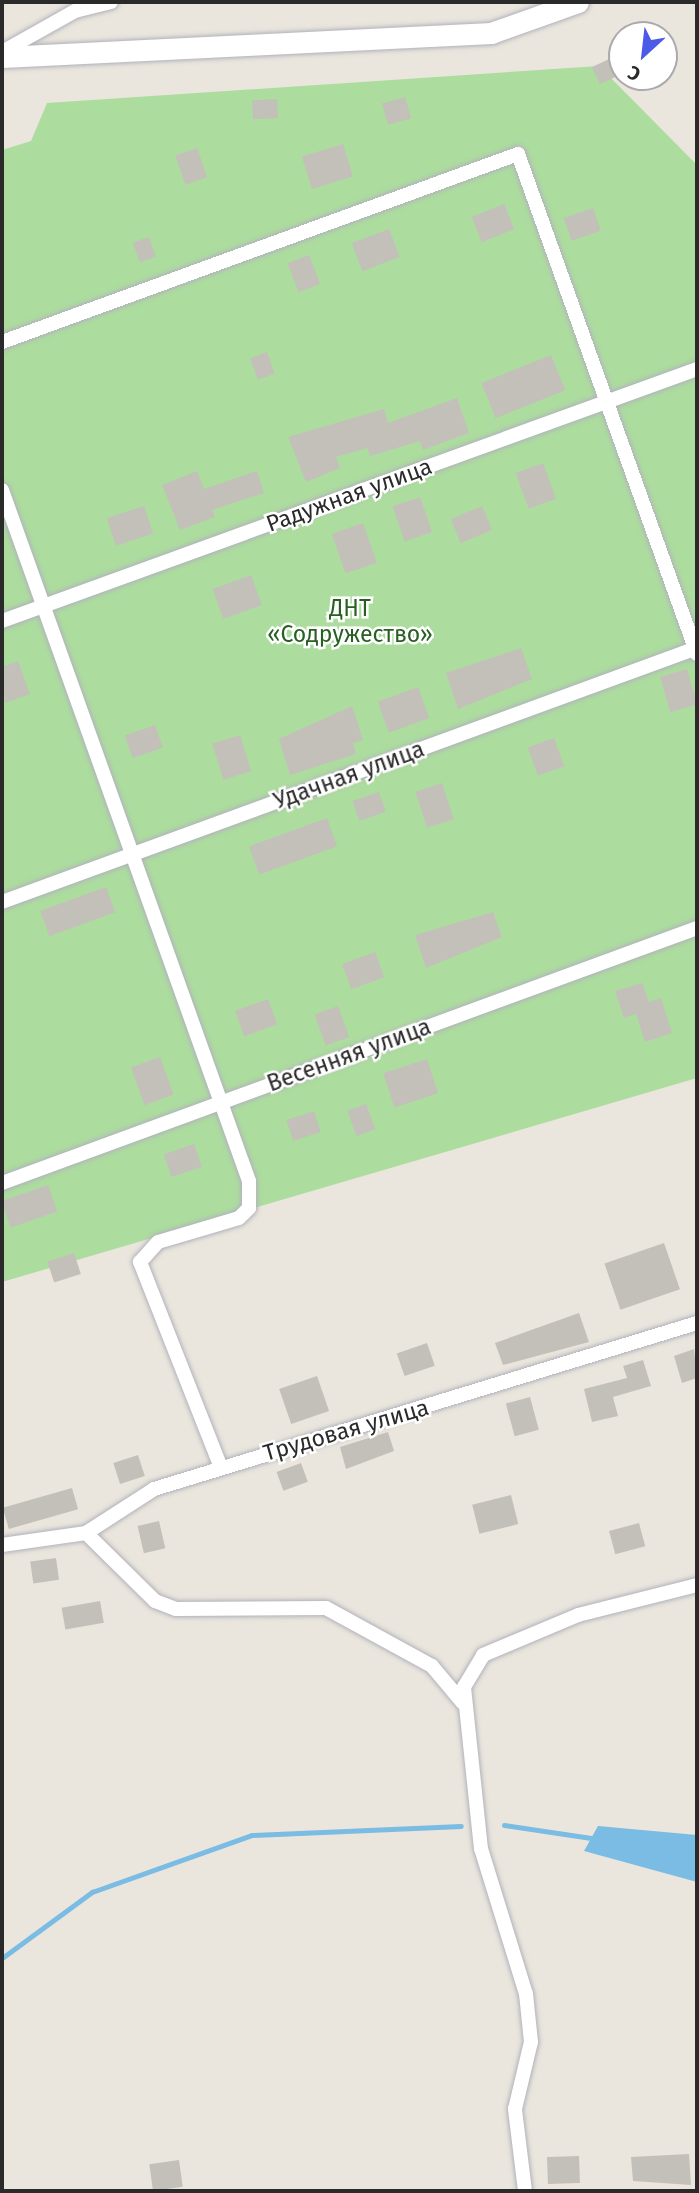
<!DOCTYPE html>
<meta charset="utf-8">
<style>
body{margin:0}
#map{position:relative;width:699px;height:2193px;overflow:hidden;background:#eae6dd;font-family:"Fira Sans",sans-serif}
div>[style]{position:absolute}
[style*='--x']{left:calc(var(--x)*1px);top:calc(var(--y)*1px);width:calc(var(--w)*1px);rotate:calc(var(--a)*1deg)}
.green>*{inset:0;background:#addc9f}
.water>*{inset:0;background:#7abce3}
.stream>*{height:5px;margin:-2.5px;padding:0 2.5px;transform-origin:2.5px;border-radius:2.5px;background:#7abce3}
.building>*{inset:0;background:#c3c0b9;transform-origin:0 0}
.roads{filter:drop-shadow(0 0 2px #b1b2bc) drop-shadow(0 0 2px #b1b2bc)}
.street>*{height:14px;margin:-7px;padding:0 7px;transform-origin:7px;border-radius:7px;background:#fff}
.secondary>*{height:21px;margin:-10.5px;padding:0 10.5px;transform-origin:10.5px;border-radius:10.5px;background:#fff}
span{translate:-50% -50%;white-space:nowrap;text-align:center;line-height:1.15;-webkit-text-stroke:5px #fff;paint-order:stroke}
.street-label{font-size:23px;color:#2a2a2a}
.park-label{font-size:23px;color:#286021}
.frame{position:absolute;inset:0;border:4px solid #2a2a2a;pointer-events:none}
.north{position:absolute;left:608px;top:21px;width:70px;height:70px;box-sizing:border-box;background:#fff;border:2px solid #aaa;border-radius:50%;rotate:207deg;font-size:19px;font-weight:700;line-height:28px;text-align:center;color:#2a2a2a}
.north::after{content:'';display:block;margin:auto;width:24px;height:32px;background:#4c5ae8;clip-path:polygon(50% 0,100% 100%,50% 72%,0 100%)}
</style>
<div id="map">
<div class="green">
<div style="clip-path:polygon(599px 66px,697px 165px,697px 1078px,2px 1282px,2px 150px,31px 141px,47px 103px)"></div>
</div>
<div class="water">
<div style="clip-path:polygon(598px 1826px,697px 1835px,697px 1882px,584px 1851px)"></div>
</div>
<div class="stream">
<div style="--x:504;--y:1825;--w:88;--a:8.5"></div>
<div style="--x:2;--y:1958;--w:112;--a:-36.3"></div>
<div style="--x:92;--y:1892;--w:170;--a:-19.6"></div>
<div style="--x:252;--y:1835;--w:209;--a:-2.5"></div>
</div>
<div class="building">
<div style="clip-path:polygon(622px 53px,622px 74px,600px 84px,592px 67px)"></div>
<div style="left:405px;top:97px;width:22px;height:24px;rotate:74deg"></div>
<div style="left:277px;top:99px;width:19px;height:25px;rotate:87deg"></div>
<div style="left:343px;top:144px;width:34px;height:43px;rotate:73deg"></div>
<div style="left:197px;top:148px;width:31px;height:23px;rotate:71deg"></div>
<div style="left:504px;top:204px;width:27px;height:35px;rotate:68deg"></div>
<div style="left:593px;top:208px;width:24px;height:31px;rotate:71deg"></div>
<div style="left:389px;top:229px;width:30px;height:40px;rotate:69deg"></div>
<div style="left:149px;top:237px;width:21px;height:17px;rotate:71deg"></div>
<div style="left:309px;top:255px;width:31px;height:23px;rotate:69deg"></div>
<div style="left:267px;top:352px;width:23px;height:18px;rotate:70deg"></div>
<div style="left:551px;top:355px;width:38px;height:75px;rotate:68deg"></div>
<div style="clip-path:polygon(457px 398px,469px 433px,423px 450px,420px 441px,370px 456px,367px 448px,336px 457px,340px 468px,306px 482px,288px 437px,384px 409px,388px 423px)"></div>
<div style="left:543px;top:463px;width:38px;height:29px;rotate:70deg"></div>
<div style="clip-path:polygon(197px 471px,204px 489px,257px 471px,264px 493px,212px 510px,215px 517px,180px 530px,162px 485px)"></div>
<div style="left:420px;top:497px;width:37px;height:29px;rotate:71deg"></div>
<div style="left:144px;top:506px;width:29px;height:39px;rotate:72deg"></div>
<div style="left:482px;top:506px;width:26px;height:34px;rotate:67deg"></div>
<div style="left:363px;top:523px;width:42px;height:33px;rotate:71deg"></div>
<div style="left:251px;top:575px;width:32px;height:41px;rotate:70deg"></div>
<div style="clip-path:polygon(521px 648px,532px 679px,458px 709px,446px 673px)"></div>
<div style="clip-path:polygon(18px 661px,30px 694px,5px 703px,2px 667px)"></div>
<div style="left:687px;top:669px;width:37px;height:28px;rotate:74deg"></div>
<div style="left:418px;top:687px;width:33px;height:43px;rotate:70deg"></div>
<div style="clip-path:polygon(352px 706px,363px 740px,353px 743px,356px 754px,290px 775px,279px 739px)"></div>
<div style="left:155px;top:725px;width:24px;height:32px;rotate:71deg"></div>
<div style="left:240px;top:735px;width:38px;height:29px;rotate:73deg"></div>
<div style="left:554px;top:738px;width:30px;height:28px;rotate:70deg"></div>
<div style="left:442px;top:783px;width:38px;height:28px;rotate:72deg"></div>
<div style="left:379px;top:792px;width:21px;height:28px;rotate:71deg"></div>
<div style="left:327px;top:818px;width:30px;height:83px;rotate:70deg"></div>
<div style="left:106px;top:887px;width:27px;height:70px;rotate:70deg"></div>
<div style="clip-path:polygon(493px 912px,502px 937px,426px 968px,415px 935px)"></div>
<div style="left:375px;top:952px;width:27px;height:35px;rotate:70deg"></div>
<div style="clip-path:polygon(642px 983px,649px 1002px,661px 998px,672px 1033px,645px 1042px,636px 1014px,624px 1018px,615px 991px)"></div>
<div style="left:268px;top:999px;width:27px;height:35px;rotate:70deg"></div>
<div style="left:338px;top:1006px;width:33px;height:25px;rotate:70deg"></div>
<div style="left:160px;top:1057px;width:40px;height:31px;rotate:70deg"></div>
<div style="left:427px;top:1059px;width:36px;height:46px;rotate:72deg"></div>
<div style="left:366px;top:1104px;width:27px;height:20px;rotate:70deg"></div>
<div style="left:314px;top:1111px;width:22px;height:29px;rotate:72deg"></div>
<div style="left:194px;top:1144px;width:24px;height:32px;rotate:71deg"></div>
<div style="left:48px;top:1185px;width:28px;height:49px;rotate:71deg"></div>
<div style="left:664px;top:1243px;width:49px;height:63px;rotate:71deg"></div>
<div style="left:74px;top:1253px;width:22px;height:28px;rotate:72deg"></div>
<div style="clip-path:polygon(579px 1313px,589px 1342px,503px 1365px,495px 1343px)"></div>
<div style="left:427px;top:1343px;width:24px;height:32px;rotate:71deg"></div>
<div style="clip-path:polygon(694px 1349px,697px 1378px,682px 1383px,674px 1356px)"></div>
<div style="clip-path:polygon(643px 1360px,651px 1386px,613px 1397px,618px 1416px,592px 1422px,584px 1389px,627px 1378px,623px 1366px)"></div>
<div style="left:317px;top:1376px;width:37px;height:40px;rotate:71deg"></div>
<div style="left:530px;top:1397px;width:34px;height:25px;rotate:75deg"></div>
<div style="clip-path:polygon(388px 1432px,394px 1451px,346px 1469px,340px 1447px)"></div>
<div style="left:138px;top:1455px;width:22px;height:26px;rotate:72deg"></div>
<div style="left:301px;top:1463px;width:20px;height:26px;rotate:70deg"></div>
<div style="left:72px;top:1488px;width:22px;height:72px;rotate:74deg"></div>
<div style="left:511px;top:1495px;width:30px;height:40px;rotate:76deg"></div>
<div style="left:159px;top:1521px;width:28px;height:22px;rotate:77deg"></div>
<div style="left:639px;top:1523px;width:24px;height:31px;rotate:75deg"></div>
<div style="left:56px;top:1558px;width:22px;height:26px;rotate:82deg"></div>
<div style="left:100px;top:1601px;width:22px;height:39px;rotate:80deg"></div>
<div style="clip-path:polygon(689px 2154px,691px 2185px,633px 2181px,631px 2157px)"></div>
<div style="left:579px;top:2156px;width:27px;height:32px;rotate:88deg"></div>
<div style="left:179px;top:2160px;width:27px;height:30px;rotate:82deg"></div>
</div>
<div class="roads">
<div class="street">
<div style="--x:2;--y:52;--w:84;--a:-29.3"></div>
<div style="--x:75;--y:11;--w:37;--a:-14"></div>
<div style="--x:2;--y:342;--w:549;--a:-20.02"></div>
<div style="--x:518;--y:154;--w:531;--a:70.3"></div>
<div style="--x:2;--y:490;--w:734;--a:70.33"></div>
<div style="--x:249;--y:1181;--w:27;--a:90"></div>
<div style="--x:249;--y:1208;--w:14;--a:135"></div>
<div style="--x:239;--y:1218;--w:84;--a:163.5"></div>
<div style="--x:158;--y:1242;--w:27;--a:132"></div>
<div style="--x:140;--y:1262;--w:221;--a:68.5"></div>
<div style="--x:2;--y:621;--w:739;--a:-19.93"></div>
<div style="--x:2;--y:902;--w:740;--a:-20.08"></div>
<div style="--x:2;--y:1183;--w:740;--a:-20.15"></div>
<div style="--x:86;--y:1533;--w:97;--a:44.6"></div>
<div style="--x:155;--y:1601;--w:22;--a:21"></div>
<div style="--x:176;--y:1609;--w:150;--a:-0.4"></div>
<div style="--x:326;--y:1608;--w:121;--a:28.7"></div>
<div style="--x:432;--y:1666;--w:48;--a:50"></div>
<div style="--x:2;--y:1545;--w:85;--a:-8.1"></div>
<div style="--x:86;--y:1533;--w:81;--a:-32.9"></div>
<div style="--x:154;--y:1489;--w:568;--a:-17"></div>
<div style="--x:525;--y:2191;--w:83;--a:-97"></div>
<div style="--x:515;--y:2109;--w:69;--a:-76.6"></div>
<div style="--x:531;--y:2042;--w:48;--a:-95.9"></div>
<div style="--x:526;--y:1994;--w:152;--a:-107.2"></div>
<div style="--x:481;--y:1849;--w:163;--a:-96"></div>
<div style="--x:464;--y:1687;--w:37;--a:-59"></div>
<div style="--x:483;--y:1655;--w:103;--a:-22.8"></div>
<div style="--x:578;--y:1615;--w:123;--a:-14.1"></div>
</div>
<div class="secondary">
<div style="--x:2;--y:57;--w:490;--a:-2.8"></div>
<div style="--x:491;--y:33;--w:92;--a:-19.6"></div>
</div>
</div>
<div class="street-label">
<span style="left:349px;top:495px;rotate:-20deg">Радужная улица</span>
<span style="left:349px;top:775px;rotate:-20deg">Удачная улица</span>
<span style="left:349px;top:1055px;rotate:-20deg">Весенняя улица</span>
<span style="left:346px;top:1430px;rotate:-16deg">Трудовая улица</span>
</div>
<div class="park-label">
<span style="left:350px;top:621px">ДНТ<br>«Содружество»</span>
</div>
<div class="frame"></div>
<div class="north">С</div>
</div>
